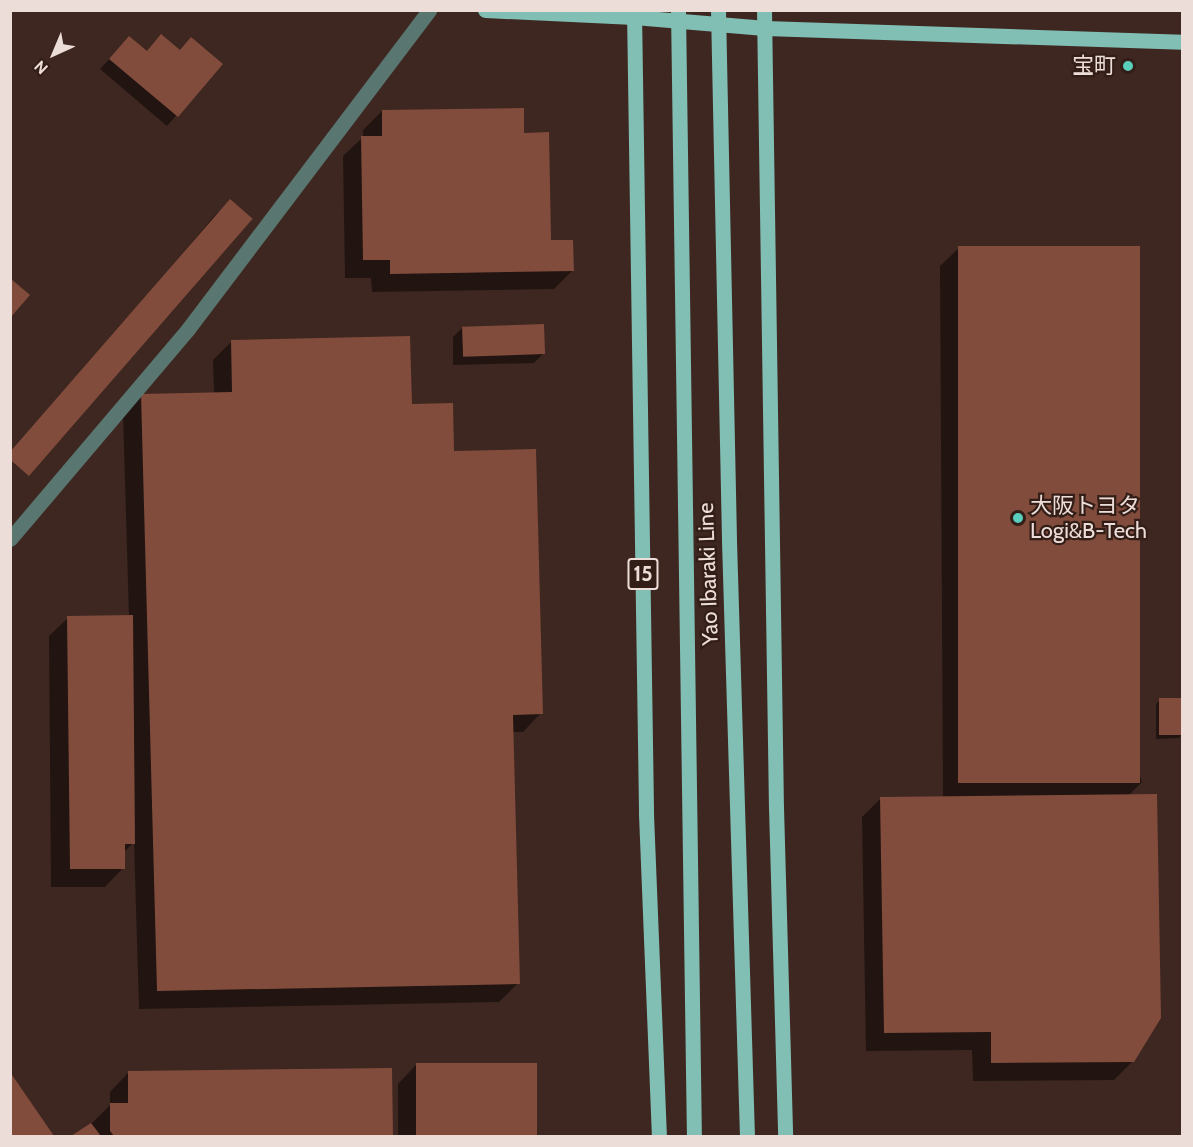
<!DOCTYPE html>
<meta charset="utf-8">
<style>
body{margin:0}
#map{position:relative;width:1193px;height:1147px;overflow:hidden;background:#3e2720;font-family:Cabin,"Noto Sans JP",sans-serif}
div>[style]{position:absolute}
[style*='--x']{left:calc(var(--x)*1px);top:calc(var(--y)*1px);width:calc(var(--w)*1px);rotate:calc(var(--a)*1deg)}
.shadow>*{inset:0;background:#0007}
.building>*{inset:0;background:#814c3c;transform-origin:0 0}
.minor>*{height:15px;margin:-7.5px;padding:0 7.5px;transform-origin:7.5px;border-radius:7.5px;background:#597670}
.major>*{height:15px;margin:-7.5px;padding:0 7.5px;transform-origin:7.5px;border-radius:7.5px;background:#81beb3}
.dots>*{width:16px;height:16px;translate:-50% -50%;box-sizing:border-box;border:3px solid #331e17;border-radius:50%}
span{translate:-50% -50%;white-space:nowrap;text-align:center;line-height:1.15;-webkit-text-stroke:4.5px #331e17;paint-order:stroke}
.shield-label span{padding:2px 4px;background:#331e17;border:2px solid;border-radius:4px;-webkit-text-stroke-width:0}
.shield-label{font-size:21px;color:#edddd9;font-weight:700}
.poi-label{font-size:22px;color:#edddd9}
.right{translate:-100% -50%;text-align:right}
.left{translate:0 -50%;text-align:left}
.street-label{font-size:22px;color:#edddd9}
.frame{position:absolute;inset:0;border:12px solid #edddd9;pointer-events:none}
.north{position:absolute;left:24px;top:24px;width:60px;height:60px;-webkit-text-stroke:4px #331e17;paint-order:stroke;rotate:224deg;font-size:16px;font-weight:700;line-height:24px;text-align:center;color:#edddd9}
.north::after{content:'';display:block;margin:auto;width:21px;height:27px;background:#edddd9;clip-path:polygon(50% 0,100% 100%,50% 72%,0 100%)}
</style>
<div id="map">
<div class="shadow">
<div style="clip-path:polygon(129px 38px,146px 52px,180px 51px,221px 64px,167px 126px,100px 69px)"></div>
<div style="clip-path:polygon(382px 111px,550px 242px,573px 270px,554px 289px,372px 292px,371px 278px,345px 278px,343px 156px,363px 137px,363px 130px)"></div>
<div style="clip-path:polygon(230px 201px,10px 459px,215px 215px)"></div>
<div style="clip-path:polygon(959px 248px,1142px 782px,1129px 795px,1133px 1061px,1114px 1080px,973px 1081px,972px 1050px,866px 1051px,862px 817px,881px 798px,943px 798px,940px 266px)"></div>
<div style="clip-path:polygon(462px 328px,544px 353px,534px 363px,453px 365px,453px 337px)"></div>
<div style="clip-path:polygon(232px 341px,410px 405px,453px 452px,541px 713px,523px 732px,512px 732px,518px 983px,499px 1002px,139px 1009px,134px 842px,123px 853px,123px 868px,105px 887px,51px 887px,49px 636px,68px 618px,129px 617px,123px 414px,142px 395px,214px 394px,213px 360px)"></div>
<div style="clip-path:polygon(1182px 699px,1182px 735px,1179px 738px,1156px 739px,1156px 704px,1160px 700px)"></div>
<div style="clip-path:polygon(416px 1065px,535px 1066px,535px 1136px,398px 1136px,398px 1084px)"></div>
<div style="clip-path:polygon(390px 1069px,392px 1136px,73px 1136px,91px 1124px,110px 1105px,110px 1092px,128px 1073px)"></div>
<div style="clip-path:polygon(10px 1075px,53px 1136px,10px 1136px)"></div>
</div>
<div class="building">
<div style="clip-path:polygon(161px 34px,180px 50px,191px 37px,223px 64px,178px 117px,109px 59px,129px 36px,147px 51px)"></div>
<div style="clip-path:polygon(524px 108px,524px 133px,549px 132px,551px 240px,573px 240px,574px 271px,390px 274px,390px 260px,363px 260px,361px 136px,382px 136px,382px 110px)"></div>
<div style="left:230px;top:199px;width:30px;height:341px;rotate:41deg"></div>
<div style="left:958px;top:246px;width:182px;height:537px"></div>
<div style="clip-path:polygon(10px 278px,30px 295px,10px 318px)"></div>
<div style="left:544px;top:324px;width:30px;height:82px;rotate:88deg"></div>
<div style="clip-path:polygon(410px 336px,412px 404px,453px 403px,454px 451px,536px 449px,543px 714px,513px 715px,520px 984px,157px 991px,141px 394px,232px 392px,231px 340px)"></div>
<div style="clip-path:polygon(133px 615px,135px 844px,125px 844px,125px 869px,70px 869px,67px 616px)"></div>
<div style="left:1159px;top:698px;width:23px;height:37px"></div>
<div style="clip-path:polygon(1157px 794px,1161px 1018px,1134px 1062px,991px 1063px,991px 1032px,884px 1033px,880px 797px)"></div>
<div style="left:416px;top:1063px;width:121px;height:73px"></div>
<div style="clip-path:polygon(392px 1068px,393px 1136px,114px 1136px,110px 1131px,110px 1103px,128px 1103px,128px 1071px)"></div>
<div style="clip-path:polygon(10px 1072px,54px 1136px,10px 1136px)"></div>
<div style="clip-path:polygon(91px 1123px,101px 1136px,71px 1136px)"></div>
</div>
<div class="minor">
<div style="--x:10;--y:539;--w:275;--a:-49.7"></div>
<div style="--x:188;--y:329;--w:400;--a:-52.9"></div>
</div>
<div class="major">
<div style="--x:485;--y:10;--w:149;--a:2.7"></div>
<div style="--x:634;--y:17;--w:131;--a:4.8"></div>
<div style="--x:765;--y:28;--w:417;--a:1.9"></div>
<div style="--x:634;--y:10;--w:804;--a:89.14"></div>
<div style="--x:646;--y:814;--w:322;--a:87.7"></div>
<div style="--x:678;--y:10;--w:1126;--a:89.19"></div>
<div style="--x:718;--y:10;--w:531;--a:88.81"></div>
<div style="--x:729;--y:541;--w:595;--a:88.27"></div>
<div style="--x:764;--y:10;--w:797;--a:89.14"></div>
<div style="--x:776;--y:807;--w:329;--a:88.4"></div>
</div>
<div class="dots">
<div style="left:1128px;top:66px;background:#5acebc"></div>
<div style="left:1018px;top:518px;background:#5acebc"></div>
</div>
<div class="shield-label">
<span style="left:643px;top:574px">15</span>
</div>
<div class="poi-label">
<span class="right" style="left:1116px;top:66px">宝町</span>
<span class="left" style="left:1030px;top:518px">大阪トヨタ<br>Logi&amp;B-Tech</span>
</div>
<div class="street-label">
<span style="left:708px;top:574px;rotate:-92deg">Yao Ibaraki Line</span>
</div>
<div class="frame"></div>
<div class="north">N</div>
</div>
